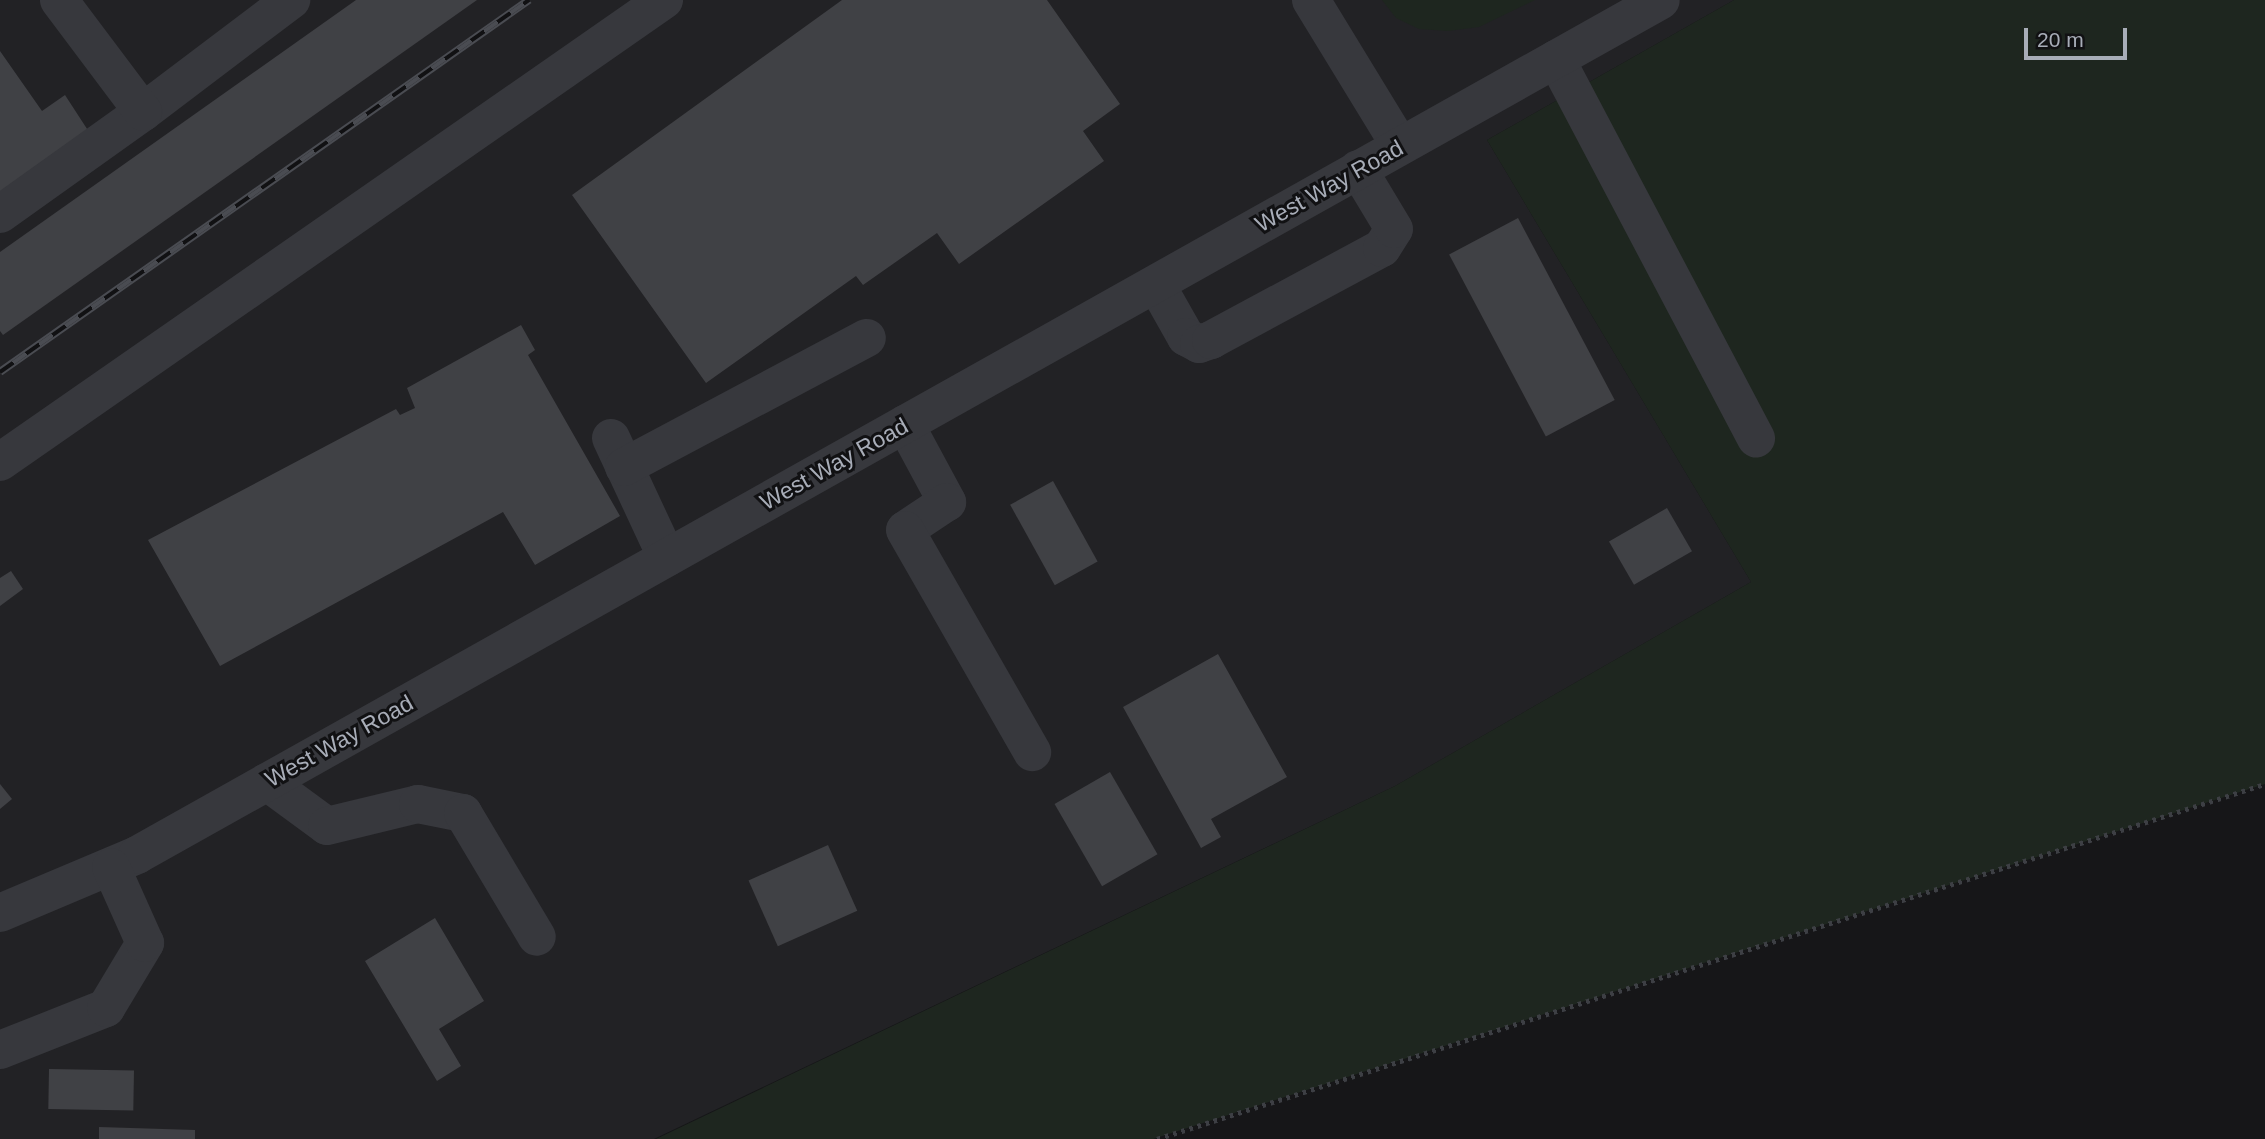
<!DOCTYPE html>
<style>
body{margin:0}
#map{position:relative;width:2265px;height:1139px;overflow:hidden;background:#161618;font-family:Helvetica,sans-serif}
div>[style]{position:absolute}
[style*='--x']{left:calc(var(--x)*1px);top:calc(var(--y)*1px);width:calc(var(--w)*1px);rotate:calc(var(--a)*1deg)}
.built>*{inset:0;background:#222225}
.green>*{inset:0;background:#1e261f}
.building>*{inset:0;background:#404145;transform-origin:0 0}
.path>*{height:4.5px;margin-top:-2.25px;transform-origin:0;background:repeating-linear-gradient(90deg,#3d3f44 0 3.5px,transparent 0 8.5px)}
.minor>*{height:38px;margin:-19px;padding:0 19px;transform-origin:19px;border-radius:19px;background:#37383d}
.rail>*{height:8px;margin-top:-4px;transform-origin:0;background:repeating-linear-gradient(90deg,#111113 0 16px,#4a4c52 0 32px);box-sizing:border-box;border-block:2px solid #4a4c52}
span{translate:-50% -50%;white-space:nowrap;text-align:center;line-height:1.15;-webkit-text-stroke:6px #111113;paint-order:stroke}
.street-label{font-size:23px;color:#a8adb8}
.scale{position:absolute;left:2024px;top:28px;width:103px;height:32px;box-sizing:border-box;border:4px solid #a8adb8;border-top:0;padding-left:9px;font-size:21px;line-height:24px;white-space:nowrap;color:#a8adb8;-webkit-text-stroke:5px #111113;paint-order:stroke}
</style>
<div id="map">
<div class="built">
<div style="clip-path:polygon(0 0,1734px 0,1487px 140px,1751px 582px,1395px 786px,654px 1139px,0 1139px)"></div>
</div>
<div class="green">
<div style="clip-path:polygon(1382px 0,1535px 0,1479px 27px,1448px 31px,1419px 29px,1396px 18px)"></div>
<div style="clip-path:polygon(1734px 0,2265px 0,2265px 784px,1153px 1139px,656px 1139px,1395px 786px,1751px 582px,1487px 140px)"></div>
</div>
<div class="building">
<div style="clip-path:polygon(356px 0,477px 0,3px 335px,0 331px,0 252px)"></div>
<div style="clip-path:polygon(842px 0,1047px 0,1120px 104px,1083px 131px,1104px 161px,959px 264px,937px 233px,863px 285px,856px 276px,706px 383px,572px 195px)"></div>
<div style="clip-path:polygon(0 51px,42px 111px,65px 95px,91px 135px,0 199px)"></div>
<div style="left:1518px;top:218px;width:206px;height:78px;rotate:62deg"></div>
<div style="clip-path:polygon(521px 325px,535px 350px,528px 355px,620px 516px,535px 565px,503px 512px,220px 666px,148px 540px,396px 409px,400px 415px,415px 408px,407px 388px)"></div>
<div style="left:1053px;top:481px;width:92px;height:49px;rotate:61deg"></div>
<div style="left:1667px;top:508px;width:50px;height:67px;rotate:60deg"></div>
<div style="clip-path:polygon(11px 571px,23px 589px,0 606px,0 578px)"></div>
<div style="clip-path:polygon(1218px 654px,1287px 777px,1211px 819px,1221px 837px,1201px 848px,1123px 707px)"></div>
<div style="left:1110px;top:772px;width:95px;height:64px;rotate:60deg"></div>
<div style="clip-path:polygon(0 784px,12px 799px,0 809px)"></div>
<div style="left:828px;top:845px;width:72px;height:87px;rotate:66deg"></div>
<div style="clip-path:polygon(435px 918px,484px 1001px,439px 1029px,461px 1066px,437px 1081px,365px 961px)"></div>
<div style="left:49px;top:1069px;width:85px;height:40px;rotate:1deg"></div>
<div style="clip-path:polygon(99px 1127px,195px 1130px,195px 1139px,99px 1139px)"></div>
</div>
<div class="path">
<div style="--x:1157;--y:1139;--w:1163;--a:-17.77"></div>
</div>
<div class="minor">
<div style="--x:1311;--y:0;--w:171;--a:58.6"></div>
<div style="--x:1556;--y:59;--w:429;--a:62.2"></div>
<div style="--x:143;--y:112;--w:186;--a:-37.1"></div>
<div style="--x:0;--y:214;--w:176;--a:-35.5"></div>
<div style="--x:143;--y:112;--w:140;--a:-126.9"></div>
<div style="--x:1156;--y:284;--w:61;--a:60.5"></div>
<div style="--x:1186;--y:337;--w:15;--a:28"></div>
<div style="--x:1199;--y:344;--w:13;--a:-18"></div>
<div style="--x:1211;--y:340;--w:194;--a:-28.3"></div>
<div style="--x:1382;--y:248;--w:22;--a:-58"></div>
<div style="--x:1394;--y:229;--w:70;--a:-121"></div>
<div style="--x:905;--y:424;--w:89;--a:61.7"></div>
<div style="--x:947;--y:502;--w:50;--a:146.3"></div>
<div style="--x:905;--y:530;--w:256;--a:60.2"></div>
<div style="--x:611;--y:438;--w:132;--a:65"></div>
<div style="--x:0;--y:462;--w:809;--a:-34.83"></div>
<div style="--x:624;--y:467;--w:275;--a:-28"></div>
<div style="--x:267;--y:782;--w:74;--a:36.3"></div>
<div style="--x:327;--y:826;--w:94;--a:-13.6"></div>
<div style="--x:418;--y:804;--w:46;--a:11.3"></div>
<div style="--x:463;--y:813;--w:144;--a:59.2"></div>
<div style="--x:0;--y:913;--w:149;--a:-22.9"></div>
<div style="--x:137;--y:855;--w:1747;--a:-29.29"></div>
<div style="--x:0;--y:1050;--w:114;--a:-21.6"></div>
<div style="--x:106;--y:1008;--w:76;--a:-59"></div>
<div style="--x:145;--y:943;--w:83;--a:-114.1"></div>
</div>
<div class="rail">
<div style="--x:0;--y:372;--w:647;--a:-35.12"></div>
</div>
<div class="street-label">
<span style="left:1329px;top:186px;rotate:-29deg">West Way Road</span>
<span style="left:834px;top:464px;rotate:-29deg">West Way Road</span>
<span style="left:339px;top:741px;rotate:-29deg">West Way Road</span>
</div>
<div class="scale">20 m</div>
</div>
